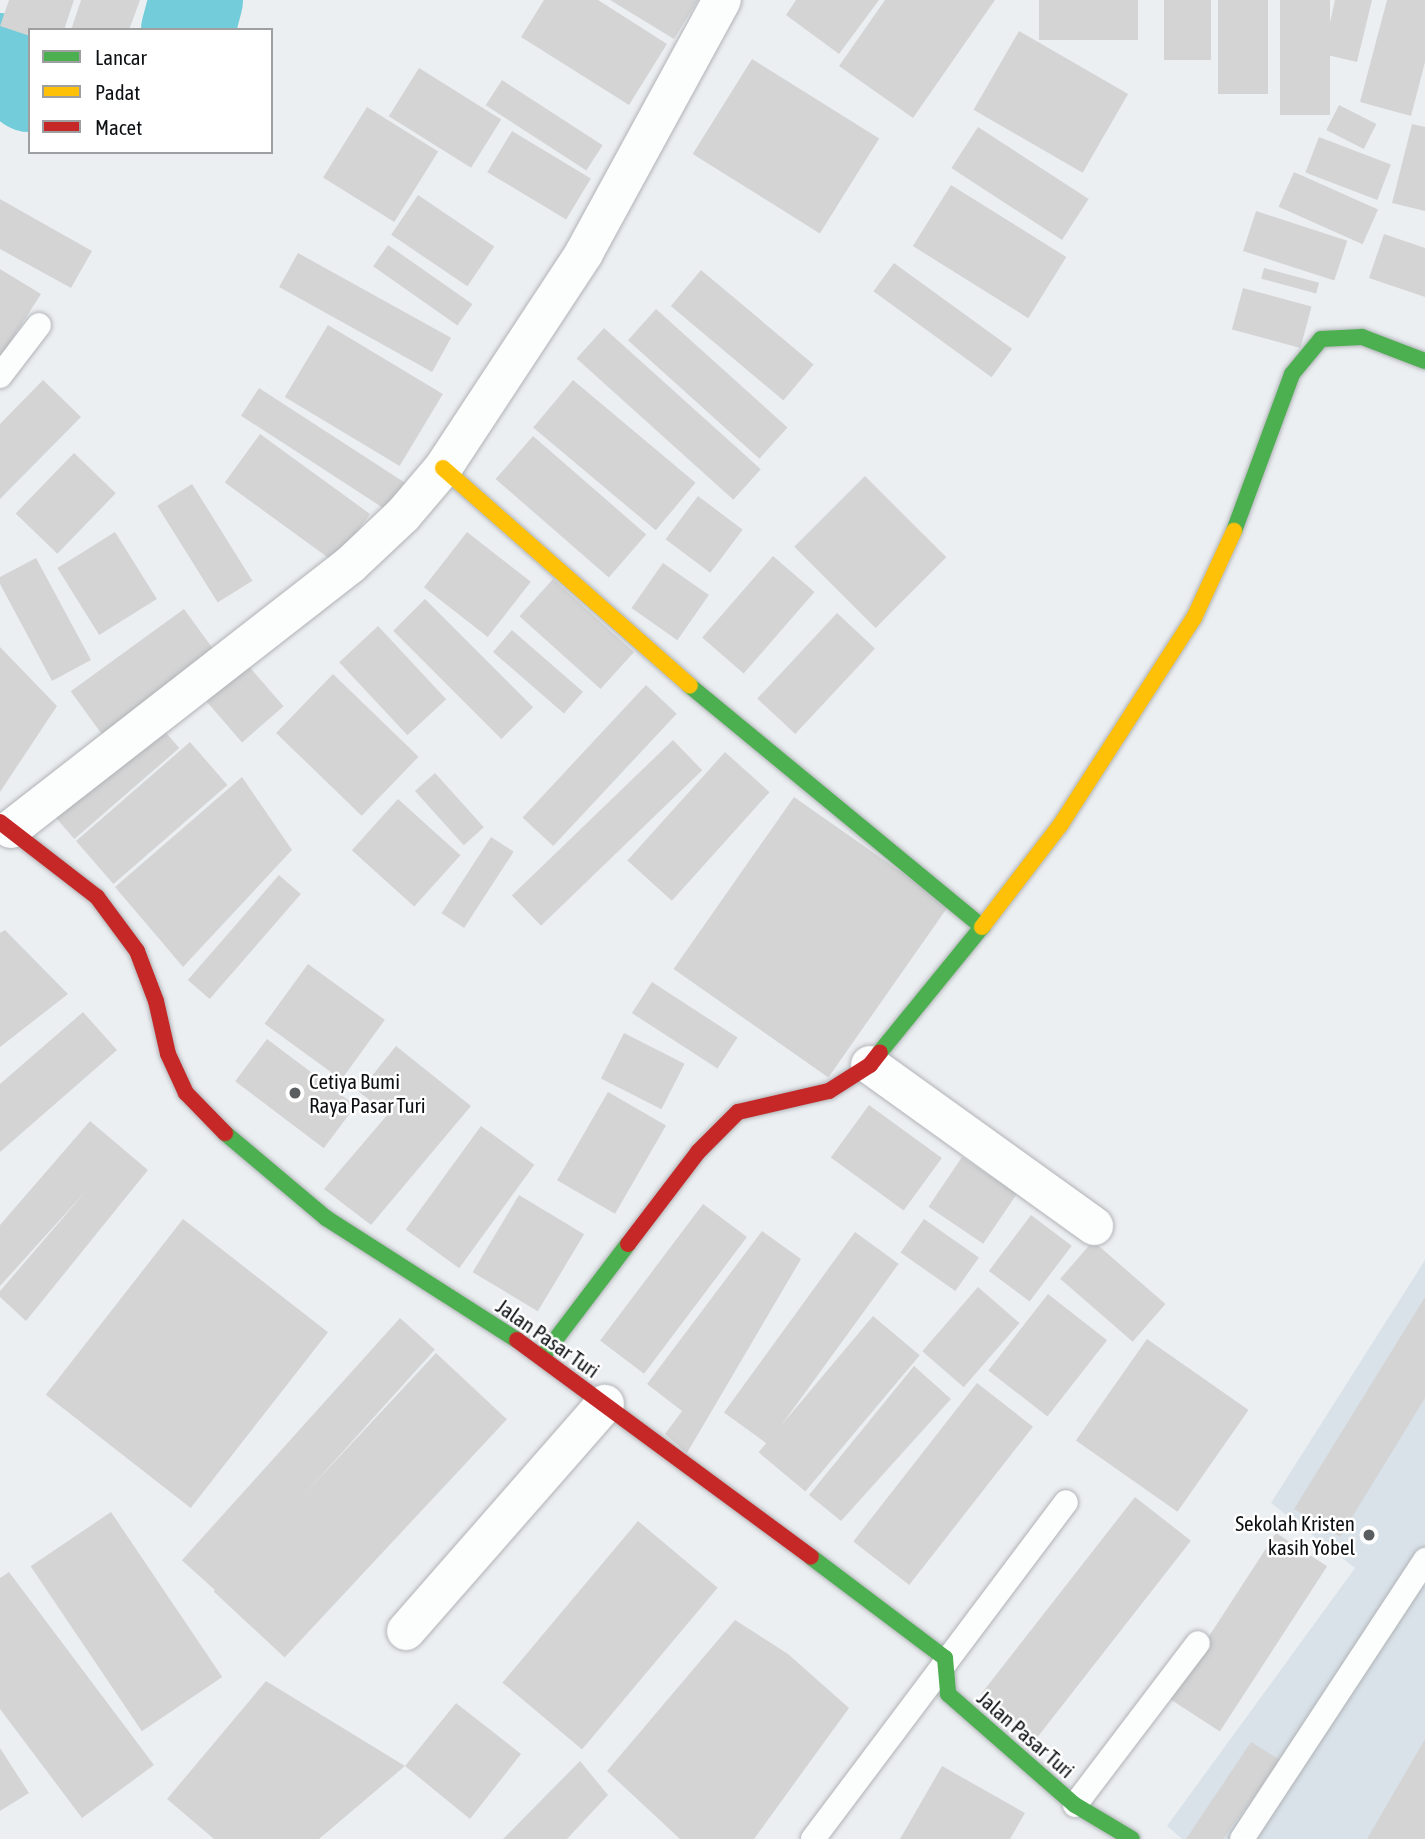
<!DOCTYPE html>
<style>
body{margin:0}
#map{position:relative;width:1425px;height:1839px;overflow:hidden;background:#eceff2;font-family:"Asap Condensed",sans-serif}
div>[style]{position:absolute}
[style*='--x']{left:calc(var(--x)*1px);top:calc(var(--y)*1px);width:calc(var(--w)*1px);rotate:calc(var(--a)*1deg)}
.built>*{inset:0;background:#d9e2e9}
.river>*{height:94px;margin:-47px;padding:0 47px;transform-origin:47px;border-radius:47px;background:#72ccda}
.building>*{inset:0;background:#d4d4d5;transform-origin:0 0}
.roads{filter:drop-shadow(0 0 2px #b0b3b6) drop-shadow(0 0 2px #b0b3b6)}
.lane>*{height:24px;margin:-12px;padding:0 12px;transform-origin:12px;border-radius:12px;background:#fcfdfd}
.street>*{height:38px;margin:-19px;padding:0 19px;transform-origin:19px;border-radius:19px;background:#fcfdfd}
.fast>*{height:16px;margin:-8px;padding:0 8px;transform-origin:8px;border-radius:8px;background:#4caf50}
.slow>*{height:16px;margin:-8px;padding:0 8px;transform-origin:8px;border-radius:8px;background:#ffc107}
.jam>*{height:16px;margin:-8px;padding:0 8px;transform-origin:8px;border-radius:8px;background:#c62828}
.dots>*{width:19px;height:19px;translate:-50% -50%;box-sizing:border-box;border:4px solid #fff;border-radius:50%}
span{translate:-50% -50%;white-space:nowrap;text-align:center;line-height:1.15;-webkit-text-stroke:5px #fff;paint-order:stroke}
.poi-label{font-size:21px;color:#0d1012}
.left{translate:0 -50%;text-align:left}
.right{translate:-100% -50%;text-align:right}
.street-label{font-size:21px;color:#0d1012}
.legend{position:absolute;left:28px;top:28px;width:245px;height:126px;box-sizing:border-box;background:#fff;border:2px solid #9e9fa0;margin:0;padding:9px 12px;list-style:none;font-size:21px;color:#0d1012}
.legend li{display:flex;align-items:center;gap:14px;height:35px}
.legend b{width:35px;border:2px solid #9e9fa0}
</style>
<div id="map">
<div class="built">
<div style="clip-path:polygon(1425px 1260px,1425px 1839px,1182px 1839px,1167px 1826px,1355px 1568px,1271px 1503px)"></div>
</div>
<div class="river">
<div style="--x:188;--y:30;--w:31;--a:-75"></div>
<div style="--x:0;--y:60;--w:39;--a:40"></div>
</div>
<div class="building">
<div style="clip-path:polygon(9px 0,74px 0,64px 30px,30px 30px,30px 36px,0 26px)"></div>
<div style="clip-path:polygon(81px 0,140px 0,129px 30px,71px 30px)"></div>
<div style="clip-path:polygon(544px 0,598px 0,667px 44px,629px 105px,521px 37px)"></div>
<div style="clip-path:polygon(610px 0,698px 0,674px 39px)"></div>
<div style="clip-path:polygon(796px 0,879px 0,839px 54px,786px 15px)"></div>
<div style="clip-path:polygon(885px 0,995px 0,913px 118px,839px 66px)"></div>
<div style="left:1039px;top:0;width:99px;height:40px"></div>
<div style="left:1164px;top:0;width:47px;height:60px"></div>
<div style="left:1218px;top:0;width:50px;height:94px"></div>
<div style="left:1280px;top:0;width:50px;height:115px"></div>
<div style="clip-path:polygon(1335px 0,1372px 0,1357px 62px,1323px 54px)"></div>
<div style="clip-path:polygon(1387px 0,1425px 0,1425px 62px,1411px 116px,1360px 102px)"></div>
<div style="left:1019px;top:31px;width:126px;height:91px;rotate:30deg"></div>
<div style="left:752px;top:59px;width:150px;height:112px;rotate:32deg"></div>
<div style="left:419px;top:68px;width:97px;height:57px;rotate:32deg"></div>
<div style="left:502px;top:80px;width:120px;height:30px;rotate:33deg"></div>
<div style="left:1339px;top:105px;width:42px;height:28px;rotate:27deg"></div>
<div style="left:367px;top:107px;width:84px;height:83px;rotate:32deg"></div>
<div style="clip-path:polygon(1412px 124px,1425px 127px,1425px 211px,1392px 203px)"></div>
<div style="left:978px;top:127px;width:132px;height:49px;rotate:33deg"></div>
<div style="left:512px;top:131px;width:92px;height:48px;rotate:31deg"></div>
<div style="left:1319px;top:137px;width:77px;height:38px;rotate:21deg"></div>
<div style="left:1294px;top:172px;width:92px;height:38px;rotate:24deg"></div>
<div style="left:951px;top:185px;width:136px;height:72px;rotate:32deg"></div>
<div style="left:418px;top:195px;width:92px;height:48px;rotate:34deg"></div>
<div style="clip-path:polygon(0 199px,92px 251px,71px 288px,0 249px)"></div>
<div style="left:1256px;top:211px;width:96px;height:42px;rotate:18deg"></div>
<div style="clip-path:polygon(1384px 234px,1425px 248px,1425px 297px,1369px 278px)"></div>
<div style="left:388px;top:245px;width:103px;height:26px;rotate:35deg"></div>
<div style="left:298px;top:253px;width:175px;height:39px;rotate:29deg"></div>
<div style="left:894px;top:263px;width:146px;height:35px;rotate:36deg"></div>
<div style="left:1264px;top:268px;width:57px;height:11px;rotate:15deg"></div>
<div style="clip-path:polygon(0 269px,41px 294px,0 358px)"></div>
<div style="left:701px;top:270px;width:147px;height:47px;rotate:40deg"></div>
<div style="left:1243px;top:288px;width:71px;height:43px;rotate:15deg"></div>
<div style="left:656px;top:309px;width:177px;height:42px;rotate:42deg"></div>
<div style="left:328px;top:325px;width:134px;height:84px;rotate:31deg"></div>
<div style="left:604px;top:328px;width:211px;height:41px;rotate:42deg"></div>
<div style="clip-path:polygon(43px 380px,81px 417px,0 499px,0 424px)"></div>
<div style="left:573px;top:380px;width:160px;height:62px;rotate:40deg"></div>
<div style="left:259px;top:388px;width:174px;height:33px;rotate:33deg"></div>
<div style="left:260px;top:434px;width:136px;height:60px;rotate:36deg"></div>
<div style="left:533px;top:436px;width:150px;height:57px;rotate:41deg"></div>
<div style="left:74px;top:453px;width:58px;height:84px;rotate:44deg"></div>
<div style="left:865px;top:476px;width:115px;height:100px;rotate:45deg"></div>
<div style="left:192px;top:484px;width:114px;height:41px;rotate:58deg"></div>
<div style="left:698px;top:496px;width:56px;height:54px;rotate:37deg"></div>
<div style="left:115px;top:532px;width:79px;height:68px;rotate:58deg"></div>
<div style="left:467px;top:532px;width:81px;height:70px;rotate:38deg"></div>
<div style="left:773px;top:556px;width:55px;height:108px;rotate:41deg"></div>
<div style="clip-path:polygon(36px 558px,91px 660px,52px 681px,0 584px,0 577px)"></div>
<div style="left:663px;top:563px;width:56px;height:55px;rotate:35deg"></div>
<div style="left:553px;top:579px;width:109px;height:50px;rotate:42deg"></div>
<div style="left:425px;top:599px;width:153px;height:45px;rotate:45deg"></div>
<div style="left:184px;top:609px;width:57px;height:140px;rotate:54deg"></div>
<div style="left:837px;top:613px;width:52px;height:117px;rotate:43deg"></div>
<div style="left:378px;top:626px;width:100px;height:53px;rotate:47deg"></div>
<div style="left:512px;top:630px;width:94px;height:29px;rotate:41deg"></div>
<div style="clip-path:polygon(0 647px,57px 706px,0 792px)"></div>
<div style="left:239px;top:655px;width:68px;height:55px;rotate:49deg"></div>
<div style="left:333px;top:674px;width:119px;height:82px;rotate:44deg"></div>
<div style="left:646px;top:685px;width:42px;height:181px;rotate:43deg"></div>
<div style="left:155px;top:720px;width:37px;height:139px;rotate:49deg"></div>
<div style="left:673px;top:740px;width:42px;height:224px;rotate:46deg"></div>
<div style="left:190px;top:742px;width:57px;height:151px;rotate:49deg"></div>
<div style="left:725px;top:752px;width:60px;height:146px;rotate:42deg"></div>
<div style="left:435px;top:773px;width:73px;height:27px;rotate:48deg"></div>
<div style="clip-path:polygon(242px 777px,292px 850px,183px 967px,115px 887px)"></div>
<div style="left:794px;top:797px;width:189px;height:210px;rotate:35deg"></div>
<div style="left:398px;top:799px;width:84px;height:69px;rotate:42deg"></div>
<div style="left:491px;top:837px;width:27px;height:91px;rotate:33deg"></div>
<div style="left:279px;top:875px;width:29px;height:139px;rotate:41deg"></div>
<div style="clip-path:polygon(5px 930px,68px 994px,0 1047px,0 933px)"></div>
<div style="left:308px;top:964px;width:95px;height:74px;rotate:36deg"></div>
<div style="left:652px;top:982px;width:102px;height:37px;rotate:33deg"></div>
<div style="clip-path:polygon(83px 1012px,117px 1050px,0 1152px,0 1084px)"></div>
<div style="left:624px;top:1033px;width:68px;height:51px;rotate:27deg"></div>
<div style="left:267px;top:1039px;width:111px;height:53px;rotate:37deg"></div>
<div style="clip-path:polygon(396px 1046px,471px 1106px,371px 1225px,324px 1189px,388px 1114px,359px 1092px)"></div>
<div style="left:608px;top:1092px;width:67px;height:102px;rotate:30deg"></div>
<div style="left:869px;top:1105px;width:90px;height:65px;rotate:36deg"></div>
<div style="clip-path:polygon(90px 1121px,148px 1170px,26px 1321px,0 1297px,0 1291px,86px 1191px,0 1286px,0 1225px)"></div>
<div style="left:481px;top:1126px;width:66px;height:128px;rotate:36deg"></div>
<div style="left:962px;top:1157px;width:66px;height:60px;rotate:34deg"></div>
<div style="left:519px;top:1195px;width:76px;height:90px;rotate:31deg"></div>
<div style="left:703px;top:1204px;width:55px;height:171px;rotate:37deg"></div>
<div style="left:1031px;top:1215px;width:51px;height:70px;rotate:37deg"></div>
<div style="left:183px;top:1219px;width:184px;height:223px;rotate:38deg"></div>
<div style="left:924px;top:1219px;width:67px;height:41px;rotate:35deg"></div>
<div style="clip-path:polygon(762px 1231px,801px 1259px,687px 1453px,665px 1434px,682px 1411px,647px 1384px)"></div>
<div style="left:855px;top:1232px;width:54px;height:223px;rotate:36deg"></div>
<div style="left:1093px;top:1241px;width:96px;height:50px;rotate:41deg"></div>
<div style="left:978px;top:1287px;width:55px;height:85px;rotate:41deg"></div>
<div style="left:1048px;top:1294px;width:75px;height:97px;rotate:38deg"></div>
<div style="clip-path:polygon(1425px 1297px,1425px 1398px,1340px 1537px,1294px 1509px)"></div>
<div style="left:873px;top:1316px;width:61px;height:178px;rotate:40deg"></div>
<div style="left:400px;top:1318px;width:47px;height:326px;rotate:42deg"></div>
<div style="left:1147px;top:1339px;width:124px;height:124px;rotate:35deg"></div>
<div style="left:436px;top:1353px;width:97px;height:326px;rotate:43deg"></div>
<div style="clip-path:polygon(914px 1366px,951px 1399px,841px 1521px,809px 1495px)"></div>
<div style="left:977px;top:1383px;width:71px;height:201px;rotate:38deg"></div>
<div style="left:1135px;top:1497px;width:71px;height:250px;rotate:38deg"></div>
<div style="left:111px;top:1512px;width:199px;height:97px;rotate:56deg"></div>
<div style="left:638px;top:1521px;width:104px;height:211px;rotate:40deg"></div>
<div style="left:1276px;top:1533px;width:61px;height:197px;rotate:33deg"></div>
<div style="clip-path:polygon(9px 1572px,154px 1765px,82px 1818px,0 1709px,0 1578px)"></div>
<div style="clip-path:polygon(735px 1620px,788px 1654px,849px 1708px,754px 1839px,680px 1839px,607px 1771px)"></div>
<div style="clip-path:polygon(266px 1681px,405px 1766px,456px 1703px,521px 1754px,470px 1819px,405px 1766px,319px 1839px,214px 1839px,167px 1799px)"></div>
<div style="clip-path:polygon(1425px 1739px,1425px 1839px,1367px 1839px)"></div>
<div style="clip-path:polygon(1251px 1742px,1280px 1760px,1223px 1839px,1186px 1839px)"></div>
<div style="clip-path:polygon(0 1748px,29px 1793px,0 1811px)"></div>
<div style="clip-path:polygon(580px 1761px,608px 1795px,567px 1839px,503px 1839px)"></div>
<div style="clip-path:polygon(942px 1766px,1025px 1813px,1010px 1839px,900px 1839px)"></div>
</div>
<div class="roads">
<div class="lane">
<div style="--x:0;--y:376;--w:64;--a:-52.6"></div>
<div style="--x:1075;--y:1805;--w:203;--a:-52.8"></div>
<div style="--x:813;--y:1839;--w:421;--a:-53.1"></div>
<div style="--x:1242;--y:1839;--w:334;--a:-56.7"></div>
</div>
<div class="street">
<div style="--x:11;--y:829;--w:430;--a:-37.9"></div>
<div style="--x:350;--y:565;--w:73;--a:-43.3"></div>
<div style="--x:403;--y:515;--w:62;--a:-49.6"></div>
<div style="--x:443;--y:468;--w:257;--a:-56.7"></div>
<div style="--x:584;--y:253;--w:288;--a:-61.4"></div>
<div style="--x:870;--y:1065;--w:276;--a:35.7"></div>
<div style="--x:406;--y:1631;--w:302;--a:-48.8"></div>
</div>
<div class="fast">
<div style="--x:1234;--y:531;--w:167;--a:-69.7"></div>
<div style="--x:1292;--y:374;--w:45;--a:-50.4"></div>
<div style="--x:1321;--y:339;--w:41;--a:-2.8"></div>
<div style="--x:1362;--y:337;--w:67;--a:20.9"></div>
<div style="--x:690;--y:686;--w:379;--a:39.5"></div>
<div style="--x:982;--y:927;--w:161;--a:129.2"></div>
<div style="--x:225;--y:1133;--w:132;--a:40.1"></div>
<div style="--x:326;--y:1218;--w:227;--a:32.6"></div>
<div style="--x:543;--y:1356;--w:141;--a:-52.8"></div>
<div style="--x:811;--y:1557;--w:168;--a:37"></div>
<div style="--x:945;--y:1658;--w:36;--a:85"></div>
<div style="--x:948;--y:1694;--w:169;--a:41.2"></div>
<div style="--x:1075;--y:1805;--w:66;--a:30.8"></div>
</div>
<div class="slow">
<div style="--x:443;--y:468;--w:329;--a:41.4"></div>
<div style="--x:982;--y:927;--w:130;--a:-52.5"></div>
<div style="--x:1061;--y:824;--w:245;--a:-57.2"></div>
<div style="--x:1194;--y:618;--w:96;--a:-65.3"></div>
</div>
<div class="jam">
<div style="--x:0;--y:822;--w:123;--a:37.7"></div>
<div style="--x:97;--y:897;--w:67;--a:53.5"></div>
<div style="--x:137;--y:951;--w:53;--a:69.2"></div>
<div style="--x:156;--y:1001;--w:54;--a:77.2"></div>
<div style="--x:168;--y:1054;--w:43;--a:65.2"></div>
<div style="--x:186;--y:1093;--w:56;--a:45.7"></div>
<div style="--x:628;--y:1244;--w:116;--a:-52.7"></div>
<div style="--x:698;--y:1152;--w:57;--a:-45"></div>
<div style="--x:738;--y:1112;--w:93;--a:-13"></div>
<div style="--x:829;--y:1091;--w:49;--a:-32.4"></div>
<div style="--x:870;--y:1065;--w:16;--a:-52"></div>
<div style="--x:517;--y:1340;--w:365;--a:36.4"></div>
</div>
</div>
<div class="dots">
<div style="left:295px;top:1093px;background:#5b5e60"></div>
<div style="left:1369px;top:1535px;background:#5b5e60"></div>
</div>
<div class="poi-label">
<span class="left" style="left:309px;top:1093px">Cetiya Bumi<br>Raya Pasar Turi</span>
<span class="right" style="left:1355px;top:1535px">Sekolah Kristen<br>kasih Yobel</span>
</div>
<div class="street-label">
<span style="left:548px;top:1338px;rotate:35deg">Jalan Pasar Turi</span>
<span style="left:1026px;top:1734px;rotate:41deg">Jalan Pasar Turi</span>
</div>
<ul class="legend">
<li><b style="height:9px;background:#4caf50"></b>Lancar</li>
<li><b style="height:9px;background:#ffc107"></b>Padat</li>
<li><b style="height:9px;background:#c62828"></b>Macet</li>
</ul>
</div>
